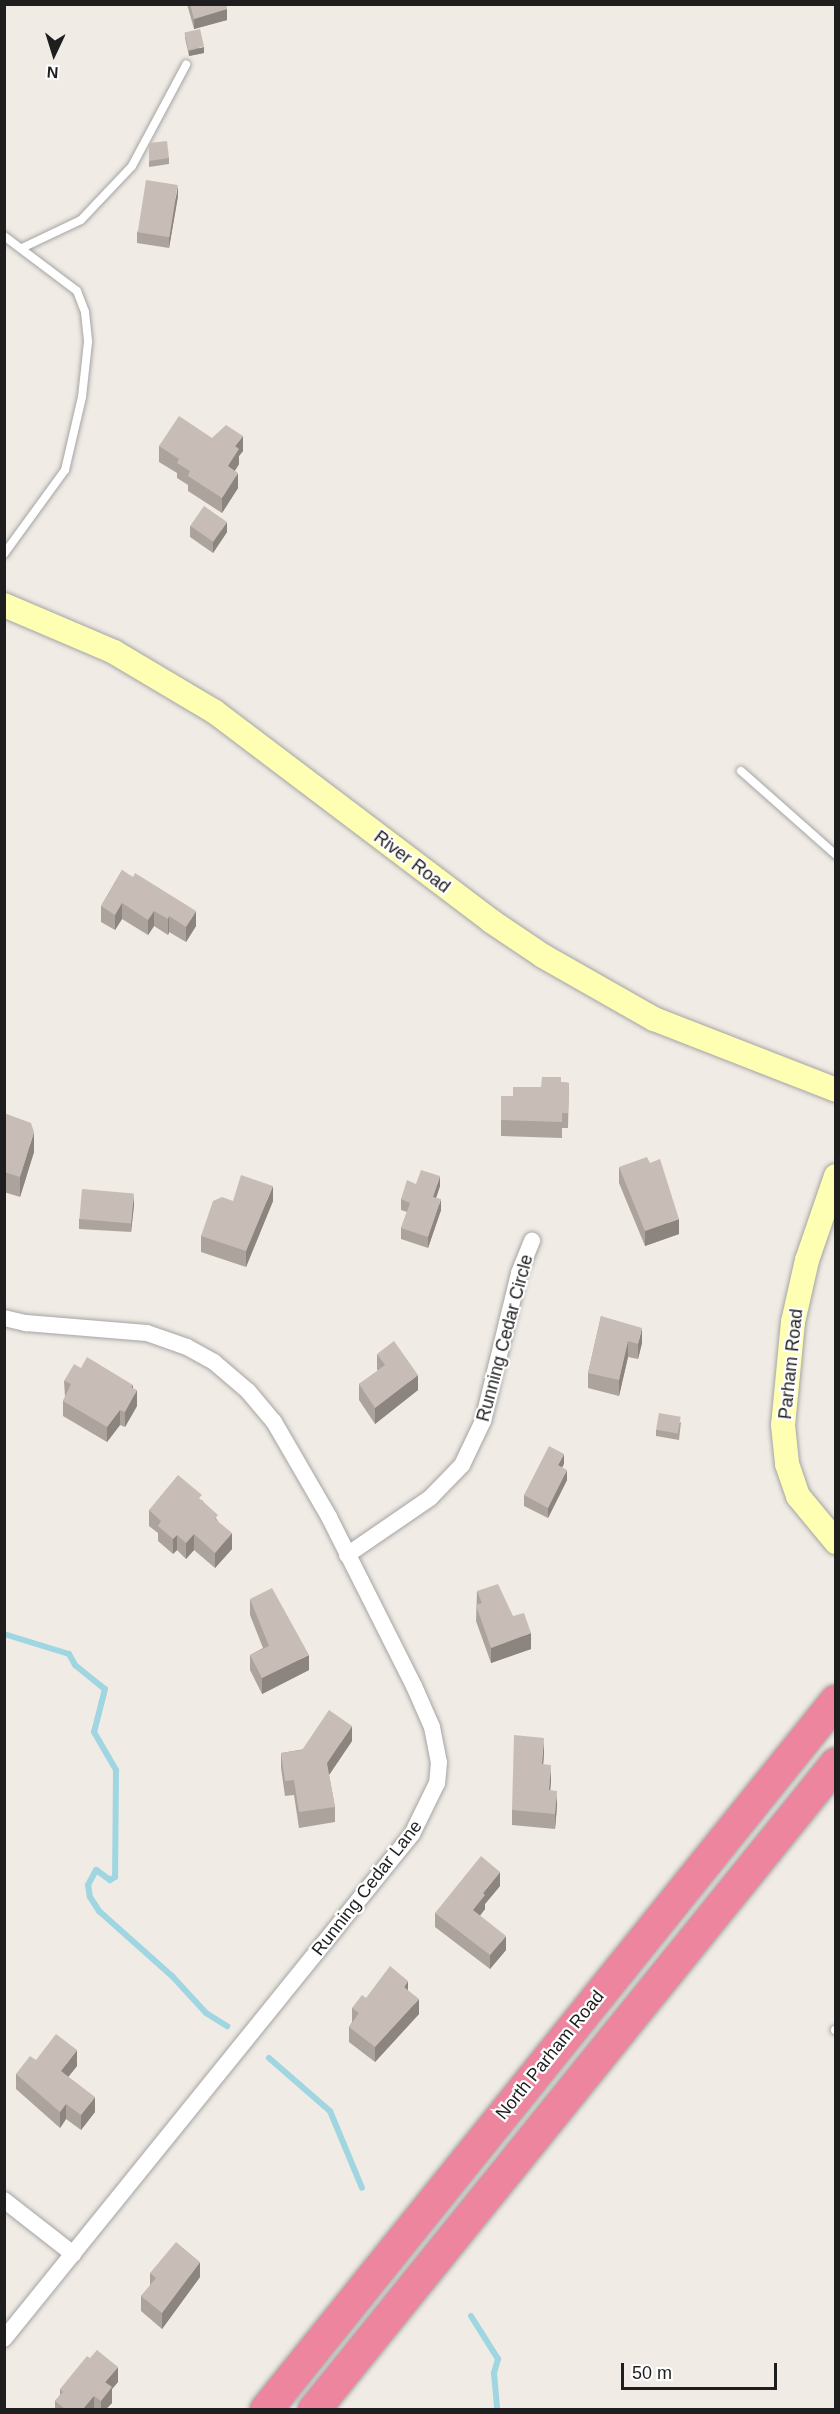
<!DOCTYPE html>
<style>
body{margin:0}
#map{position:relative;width:840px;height:2414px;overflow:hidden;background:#f0ebe4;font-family:Helvetica,sans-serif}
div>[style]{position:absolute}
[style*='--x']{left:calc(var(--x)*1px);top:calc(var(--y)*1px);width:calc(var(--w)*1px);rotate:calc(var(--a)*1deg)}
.stream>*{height:6px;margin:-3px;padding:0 3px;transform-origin:3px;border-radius:3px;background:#a0d6e1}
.roads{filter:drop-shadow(0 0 2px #a5a5a5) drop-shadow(0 0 2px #a5a5a5)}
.lane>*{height:8px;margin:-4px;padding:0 4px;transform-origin:4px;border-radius:4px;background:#fff}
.street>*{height:16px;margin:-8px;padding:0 8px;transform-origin:8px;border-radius:8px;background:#fff}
.secondary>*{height:24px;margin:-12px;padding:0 12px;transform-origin:12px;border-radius:12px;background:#ffffb3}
.highway>*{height:32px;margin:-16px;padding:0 16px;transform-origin:16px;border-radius:16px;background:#ee859e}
.wall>*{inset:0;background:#aca39d}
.shaded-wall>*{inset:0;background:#8c847f}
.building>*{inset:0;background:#c8bdb6;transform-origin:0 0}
span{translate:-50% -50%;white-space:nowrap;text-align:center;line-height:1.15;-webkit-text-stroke:4.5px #fff;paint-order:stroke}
.street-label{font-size:18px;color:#1e1e1e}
.frame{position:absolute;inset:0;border:6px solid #1e1e1e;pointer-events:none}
.north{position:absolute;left:24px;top:24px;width:60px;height:60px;-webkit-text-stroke:4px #fff;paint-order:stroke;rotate:184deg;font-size:16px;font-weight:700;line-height:24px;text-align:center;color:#1e1e1e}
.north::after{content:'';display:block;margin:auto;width:21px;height:27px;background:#1e1e1e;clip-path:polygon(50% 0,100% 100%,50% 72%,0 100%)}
.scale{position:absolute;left:621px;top:2363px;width:156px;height:27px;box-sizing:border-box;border:3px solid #1e1e1e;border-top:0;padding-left:8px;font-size:18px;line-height:21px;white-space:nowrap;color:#1e1e1e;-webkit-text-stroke:4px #fff;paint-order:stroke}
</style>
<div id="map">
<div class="stream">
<div style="--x:4;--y:1634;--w:68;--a:17.1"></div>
<div style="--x:69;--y:1654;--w:13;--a:61"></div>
<div style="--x:75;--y:1665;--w:38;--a:39"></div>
<div style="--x:105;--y:1689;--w:44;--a:104.3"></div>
<div style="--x:94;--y:1732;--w:44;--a:59.9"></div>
<div style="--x:116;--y:1770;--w:107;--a:90.5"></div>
<div style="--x:115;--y:1877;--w:6;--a:149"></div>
<div style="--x:110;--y:1880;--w:17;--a:-144"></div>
<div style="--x:96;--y:1870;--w:17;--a:118"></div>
<div style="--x:88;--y:1885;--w:12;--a:81"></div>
<div style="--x:90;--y:1897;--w:17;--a:57"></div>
<div style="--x:99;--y:1911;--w:98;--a:41.7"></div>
<div style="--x:172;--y:1976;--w:50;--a:47.4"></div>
<div style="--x:206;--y:2013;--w:25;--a:32"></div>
<div style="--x:269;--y:2058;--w:81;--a:41"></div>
<div style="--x:330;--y:2111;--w:83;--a:67.4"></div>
<div style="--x:471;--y:2316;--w:51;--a:57.9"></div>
<div style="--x:498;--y:2359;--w:15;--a:106"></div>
<div style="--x:494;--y:2373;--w:37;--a:85"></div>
</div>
<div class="roads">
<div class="lane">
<div style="--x:4;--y:236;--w:91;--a:37"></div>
<div style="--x:77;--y:291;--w:22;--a:69"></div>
<div style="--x:85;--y:312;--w:30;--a:84"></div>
<div style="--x:88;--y:342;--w:55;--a:96.2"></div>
<div style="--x:82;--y:397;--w:75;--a:103.1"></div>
<div style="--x:65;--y:470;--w:104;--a:126"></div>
<div style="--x:22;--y:248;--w:65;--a:-25.4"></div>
<div style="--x:81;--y:220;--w:74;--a:-46.6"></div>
<div style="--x:132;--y:166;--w:115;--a:-61.9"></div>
<div style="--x:741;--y:771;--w:127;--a:41.5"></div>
<div style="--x:835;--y:2030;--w:1;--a:0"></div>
</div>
<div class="street">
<div style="--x:4;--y:1318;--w:23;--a:13"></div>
<div style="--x:26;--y:1323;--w:121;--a:4.7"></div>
<div style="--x:147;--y:1333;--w:42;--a:19.3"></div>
<div style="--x:187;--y:1347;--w:31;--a:29"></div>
<div style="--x:214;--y:1362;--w:45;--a:40.5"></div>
<div style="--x:248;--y:1391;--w:40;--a:50"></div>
<div style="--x:274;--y:1422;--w:110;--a:59.9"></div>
<div style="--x:329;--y:1517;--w:189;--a:63.3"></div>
<div style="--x:414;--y:1686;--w:45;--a:66.3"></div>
<div style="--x:432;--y:1727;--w:36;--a:79"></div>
<div style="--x:439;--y:1762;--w:21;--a:95"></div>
<div style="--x:437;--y:1783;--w:57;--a:116.1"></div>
<div style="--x:412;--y:1834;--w:649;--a:128.94"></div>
<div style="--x:347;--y:1555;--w:101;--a:-34.5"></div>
<div style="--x:430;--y:1498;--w:46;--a:-45.9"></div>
<div style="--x:462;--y:1465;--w:49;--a:-64.5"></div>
<div style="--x:483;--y:1421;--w:152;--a:-76.3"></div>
<div style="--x:519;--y:1273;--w:35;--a:-68"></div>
<div style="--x:4;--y:2200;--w:88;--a:38"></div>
</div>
<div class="secondary">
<div style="--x:4;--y:605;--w:120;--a:23.1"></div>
<div style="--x:114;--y:652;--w:117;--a:30.7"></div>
<div style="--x:215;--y:712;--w:346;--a:37.1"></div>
<div style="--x:491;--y:921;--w:63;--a:33.9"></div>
<div style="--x:543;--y:956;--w:128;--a:29.6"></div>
<div style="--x:654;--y:1019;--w:195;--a:21.3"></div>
<div style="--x:836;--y:1176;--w:89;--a:109"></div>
<div style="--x:807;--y:1260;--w:64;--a:102.7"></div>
<div style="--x:793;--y:1322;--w:103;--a:95.5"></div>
<div style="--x:783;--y:1425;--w:39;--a:84"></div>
<div style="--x:787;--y:1464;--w:34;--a:71"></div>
<div style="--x:798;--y:1496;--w:60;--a:50.4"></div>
</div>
<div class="highway">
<div style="--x:266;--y:2410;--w:910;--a:-51.2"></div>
<div style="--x:314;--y:2410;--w:831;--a:-51.06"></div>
</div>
</div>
<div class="wall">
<div style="clip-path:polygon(187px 4px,226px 4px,227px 20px,194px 29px)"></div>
<div style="clip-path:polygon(185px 33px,204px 53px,189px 56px,185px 38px)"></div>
<div style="clip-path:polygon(149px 143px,169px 158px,169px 164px,149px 167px)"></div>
<div style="clip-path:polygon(178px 196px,169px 248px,137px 243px,137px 232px)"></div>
<div style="clip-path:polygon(212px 438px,243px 451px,239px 456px,239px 464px,235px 471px,238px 488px,222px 513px,188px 491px,188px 485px,177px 478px,177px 473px,159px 462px,159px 446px)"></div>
<div style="clip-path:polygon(190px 526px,227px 532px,213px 553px,190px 537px)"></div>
<div style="clip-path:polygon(122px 870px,196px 926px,186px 942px,169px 932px,168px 935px,154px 926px,148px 935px,122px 919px,115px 930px,101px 922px,101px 906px)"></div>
<div style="clip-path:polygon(561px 1082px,569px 1083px,568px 1128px,562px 1128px,562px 1138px,501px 1136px,501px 1096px,513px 1096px)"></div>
<div style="clip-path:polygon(4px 1113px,34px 1152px,20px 1197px,4px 1192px)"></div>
<div style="clip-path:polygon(619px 1167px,679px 1234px,645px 1246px,619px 1183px)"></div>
<div style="clip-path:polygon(416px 1184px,440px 1186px,436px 1198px,441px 1210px,428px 1248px,401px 1239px,401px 1228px,407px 1212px,401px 1210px,401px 1199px)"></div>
<div style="clip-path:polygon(233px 1201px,273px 1201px,246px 1267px,201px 1252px,201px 1236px)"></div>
<div style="clip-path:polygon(134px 1205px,131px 1232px,79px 1229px,79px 1219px)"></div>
<div style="clip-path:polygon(601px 1316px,642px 1343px,638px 1359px,628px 1357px,619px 1396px,588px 1388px,588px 1373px)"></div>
<div style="clip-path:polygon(377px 1354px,418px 1390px,375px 1424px,359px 1400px,359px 1384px,378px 1371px,377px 1369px)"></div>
<div style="clip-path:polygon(81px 1368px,133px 1388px,137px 1406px,125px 1427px,120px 1425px,107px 1442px,63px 1416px,63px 1401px,65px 1397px,64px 1381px)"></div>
<div style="clip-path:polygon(681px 1422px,679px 1440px,656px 1436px,656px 1430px)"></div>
<div style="clip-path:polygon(564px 1464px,562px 1467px,567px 1480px,548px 1518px,524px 1506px,524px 1495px)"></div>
<div style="clip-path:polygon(202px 1500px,218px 1521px,232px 1549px,215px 1568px,194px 1550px,186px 1559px,177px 1550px,173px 1554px,158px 1541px,158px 1533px,149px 1526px,149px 1510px)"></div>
<div style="clip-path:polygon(477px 1591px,513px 1616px,531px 1649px,491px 1663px,476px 1621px)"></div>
<div style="clip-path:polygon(250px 1599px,309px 1670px,262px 1694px,250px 1670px,250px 1655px,263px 1648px,250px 1615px)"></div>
<div style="clip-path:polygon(352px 1741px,329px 1775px,335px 1807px,335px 1822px,299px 1828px,294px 1795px,285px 1796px,281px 1768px,281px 1753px)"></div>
<div style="clip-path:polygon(544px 1754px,543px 1764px,551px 1780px,550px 1791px,557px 1806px,555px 1829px,512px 1825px,512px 1810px)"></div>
<div style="clip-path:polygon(500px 1886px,485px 1904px,485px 1909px,480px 1916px,506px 1950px,490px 1969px,435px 1927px,435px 1913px)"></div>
<div style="clip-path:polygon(408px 1991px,419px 2014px,375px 2062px,349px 2042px,349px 2027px,352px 2022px,352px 2008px,366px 1998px)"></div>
<div style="clip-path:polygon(36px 2060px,77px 2066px,68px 2077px,95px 2112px,81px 2130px,66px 2119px,60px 2128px,16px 2089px,16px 2074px)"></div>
<div style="clip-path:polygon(150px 2273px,200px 2277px,162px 2329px,141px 2311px,141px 2296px,150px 2286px)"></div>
<div style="clip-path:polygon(118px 2382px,112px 2389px,112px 2403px,106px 2409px,55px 2409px,55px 2401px,60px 2395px,60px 2389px)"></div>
</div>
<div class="shaded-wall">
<div style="clip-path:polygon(227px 9px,227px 20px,194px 29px,194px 19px)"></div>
<div style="clip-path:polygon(204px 47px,204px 53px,189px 56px,189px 51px)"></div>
<div style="clip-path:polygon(178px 185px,178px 196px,169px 248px,169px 238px)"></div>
<div style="clip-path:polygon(243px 436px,243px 451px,239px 456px,239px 464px,228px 481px,228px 466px,235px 446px)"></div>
<div style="clip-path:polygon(238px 473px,238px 488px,222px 513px,222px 498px)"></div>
<div style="clip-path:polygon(227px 522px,227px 532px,213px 553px,213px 542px)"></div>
<div style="clip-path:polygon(122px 903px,122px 919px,115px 930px,115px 915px)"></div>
<div style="clip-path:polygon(154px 911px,154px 926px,148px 935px,148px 920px)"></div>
<div style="clip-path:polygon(196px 911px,196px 926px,186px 942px,186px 927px)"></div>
<div style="clip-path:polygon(169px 916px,169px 932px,168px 935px,168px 919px)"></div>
<div style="clip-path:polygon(34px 1132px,34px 1152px,20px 1197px,20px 1177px)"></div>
<div style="clip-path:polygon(440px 1176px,440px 1186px,433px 1207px,433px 1197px)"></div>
<div style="clip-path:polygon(273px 1186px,273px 1201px,246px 1267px,246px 1251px)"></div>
<div style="clip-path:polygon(134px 1194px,134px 1205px,131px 1232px,131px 1222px)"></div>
<div style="clip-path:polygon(441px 1199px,441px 1210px,428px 1248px,428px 1237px)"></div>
<div style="clip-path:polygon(679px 1219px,679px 1234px,645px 1246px,645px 1231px)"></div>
<div style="clip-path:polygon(642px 1328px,642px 1343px,638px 1359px,638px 1344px)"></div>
<div style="clip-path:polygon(628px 1341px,628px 1357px,619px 1396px,619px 1380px)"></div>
<div style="clip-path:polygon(418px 1375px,418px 1390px,375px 1424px,375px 1408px)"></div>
<div style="clip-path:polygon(133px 1385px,133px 1397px,137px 1390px,137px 1406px,125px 1427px,125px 1412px,131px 1387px)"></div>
<div style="clip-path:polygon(120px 1410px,120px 1425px,107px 1442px,107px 1427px)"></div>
<div style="clip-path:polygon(564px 1454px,564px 1464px,558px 1475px,558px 1465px)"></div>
<div style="clip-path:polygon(567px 1470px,567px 1480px,548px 1518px,548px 1508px)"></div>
<div style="clip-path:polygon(232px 1533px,232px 1549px,215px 1568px,215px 1553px)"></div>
<div style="clip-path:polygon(194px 1534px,194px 1550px,186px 1559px,186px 1543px)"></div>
<div style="clip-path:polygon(177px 1535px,177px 1550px,173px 1554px,173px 1539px)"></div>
<div style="clip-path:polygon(531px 1633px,531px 1649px,491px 1663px,491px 1648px)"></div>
<div style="clip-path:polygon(309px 1655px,309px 1670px,262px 1694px,262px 1678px)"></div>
<div style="clip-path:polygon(352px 1726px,352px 1741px,327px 1778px,327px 1763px)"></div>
<div style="clip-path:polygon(544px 1738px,544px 1754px,542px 1779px,542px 1764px)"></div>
<div style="clip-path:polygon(551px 1765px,551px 1780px,549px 1806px,549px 1790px)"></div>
<div style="clip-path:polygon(557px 1791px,557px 1806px,555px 1829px,555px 1814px)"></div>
<div style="clip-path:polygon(500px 1872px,500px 1886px,485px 1904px,485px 1909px,473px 1924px,473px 1910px,483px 1893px)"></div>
<div style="clip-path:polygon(506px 1936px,506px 1950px,490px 1969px,490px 1955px)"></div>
<div style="clip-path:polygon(408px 1981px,408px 1996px,404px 1987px)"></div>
<div style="clip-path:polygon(419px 1999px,419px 2014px,375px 2062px,375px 2047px)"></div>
<div style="clip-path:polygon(77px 2050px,77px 2066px,61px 2086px,61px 2071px)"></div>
<div style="clip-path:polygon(95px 2097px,95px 2112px,81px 2130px,81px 2115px)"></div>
<div style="clip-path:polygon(66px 2104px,66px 2119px,60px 2128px,60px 2112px)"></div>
<div style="clip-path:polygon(200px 2262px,200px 2277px,162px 2329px,162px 2313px)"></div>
<div style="clip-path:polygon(118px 2367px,118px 2382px,112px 2389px,112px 2403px,106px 2409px,101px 2409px,101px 2401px,105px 2382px)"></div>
<div style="clip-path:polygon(94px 2396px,94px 2409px,83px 2409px)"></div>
</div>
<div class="building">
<div style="clip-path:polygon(190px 4px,226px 4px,227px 9px,194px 19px)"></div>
<div style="left:200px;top:29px;width:18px;height:16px;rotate:77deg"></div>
<div style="clip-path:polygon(167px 141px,169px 158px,149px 161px,149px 143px)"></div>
<div style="left:146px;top:180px;width:32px;height:53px;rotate:9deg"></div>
<div style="clip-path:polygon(179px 416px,212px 438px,226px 425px,243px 436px,235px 446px,239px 449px,228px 466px,238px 473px,222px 498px,188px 476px,190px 471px,177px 463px,179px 459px,159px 446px)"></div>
<div style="left:204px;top:506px;width:28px;height:24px;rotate:35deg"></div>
<div style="clip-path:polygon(122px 870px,133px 877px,135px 873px,196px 911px,186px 927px,169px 916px,168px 919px,154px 911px,148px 920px,122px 903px,115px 915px,101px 906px)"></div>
<div style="clip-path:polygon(542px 1077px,561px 1077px,561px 1082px,569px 1083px,568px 1113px,562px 1113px,562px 1122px,501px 1120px,501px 1096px,513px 1096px,513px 1087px,541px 1087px)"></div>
<div style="clip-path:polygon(4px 1113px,31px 1123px,34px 1132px,20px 1177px,4px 1172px)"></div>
<div style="clip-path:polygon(647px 1157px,650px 1163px,660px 1159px,679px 1219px,645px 1231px,619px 1167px)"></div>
<div style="clip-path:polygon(421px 1170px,440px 1176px,433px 1197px,441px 1199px,428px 1237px,401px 1228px,410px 1203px,401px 1199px,407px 1180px,416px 1184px)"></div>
<div style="clip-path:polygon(241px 1175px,273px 1186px,246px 1251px,201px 1236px,213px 1201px,222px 1197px,233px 1201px)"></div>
<div style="left:82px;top:1189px;width:52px;height:30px;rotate:5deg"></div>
<div style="clip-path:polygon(601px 1316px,642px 1328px,638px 1344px,628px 1341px,619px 1380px,588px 1373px)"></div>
<div style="clip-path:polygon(394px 1341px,418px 1375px,375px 1408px,359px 1384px,385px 1365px,377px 1354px)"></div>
<div style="clip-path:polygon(87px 1357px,133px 1385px,131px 1387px,137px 1390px,125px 1412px,120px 1410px,107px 1427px,63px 1401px,71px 1384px,64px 1381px,74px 1364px,81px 1368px)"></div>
<div style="left:659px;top:1413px;width:22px;height:17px;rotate:10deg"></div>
<div style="clip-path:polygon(549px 1446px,564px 1454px,558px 1465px,567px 1470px,548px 1508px,524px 1495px)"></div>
<div style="clip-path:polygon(178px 1475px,202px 1495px,199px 1498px,218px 1515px,215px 1519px,232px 1533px,215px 1553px,194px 1534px,186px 1543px,177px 1535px,173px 1539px,158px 1526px,161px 1521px,149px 1510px)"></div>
<div style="clip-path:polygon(498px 1584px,513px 1616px,524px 1613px,531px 1633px,491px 1648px,476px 1605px,482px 1603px,477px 1591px)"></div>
<div style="clip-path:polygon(272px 1588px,309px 1655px,262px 1678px,250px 1655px,269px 1646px,250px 1599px)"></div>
<div style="clip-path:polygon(329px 1710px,352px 1726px,327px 1763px,335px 1807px,299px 1812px,294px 1780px,285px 1781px,281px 1753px,302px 1750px)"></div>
<div style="clip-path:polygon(514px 1735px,544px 1738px,542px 1764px,551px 1765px,549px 1790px,557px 1791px,555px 1814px,512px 1810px)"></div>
<div style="clip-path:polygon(481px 1856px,500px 1872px,483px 1893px,485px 1895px,473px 1910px,506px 1936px,490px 1955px,435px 1913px)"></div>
<div style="clip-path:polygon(390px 1966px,408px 1981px,404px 1987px,419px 1999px,375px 2047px,349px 2027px,359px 2013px,352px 2008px,362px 1995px,366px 1998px)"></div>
<div style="clip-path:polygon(56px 2034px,77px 2050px,61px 2071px,95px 2097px,81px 2115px,66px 2104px,60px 2112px,16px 2074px,30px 2056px,36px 2060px)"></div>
<div style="clip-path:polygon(176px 2242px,200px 2262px,162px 2313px,141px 2296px,156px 2278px,150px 2273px)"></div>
<div style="clip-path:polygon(97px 2350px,118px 2367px,105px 2382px,112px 2387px,101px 2401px,94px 2396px,83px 2409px,65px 2409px,55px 2401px,63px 2392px,60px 2389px,87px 2356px,90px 2358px)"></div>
</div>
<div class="street-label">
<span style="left:412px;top:862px;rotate:37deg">River Road</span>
<span style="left:505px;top:1338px;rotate:-75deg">Running Cedar Circle</span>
<span style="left:791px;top:1364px;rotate:-84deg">Parham Road</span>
<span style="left:367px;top:1888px;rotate:-52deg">Running Cedar Lane</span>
<span style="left:550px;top:2055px;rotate:-51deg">North Parham Road</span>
</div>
<div class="frame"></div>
<div class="north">N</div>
<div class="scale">50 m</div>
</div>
